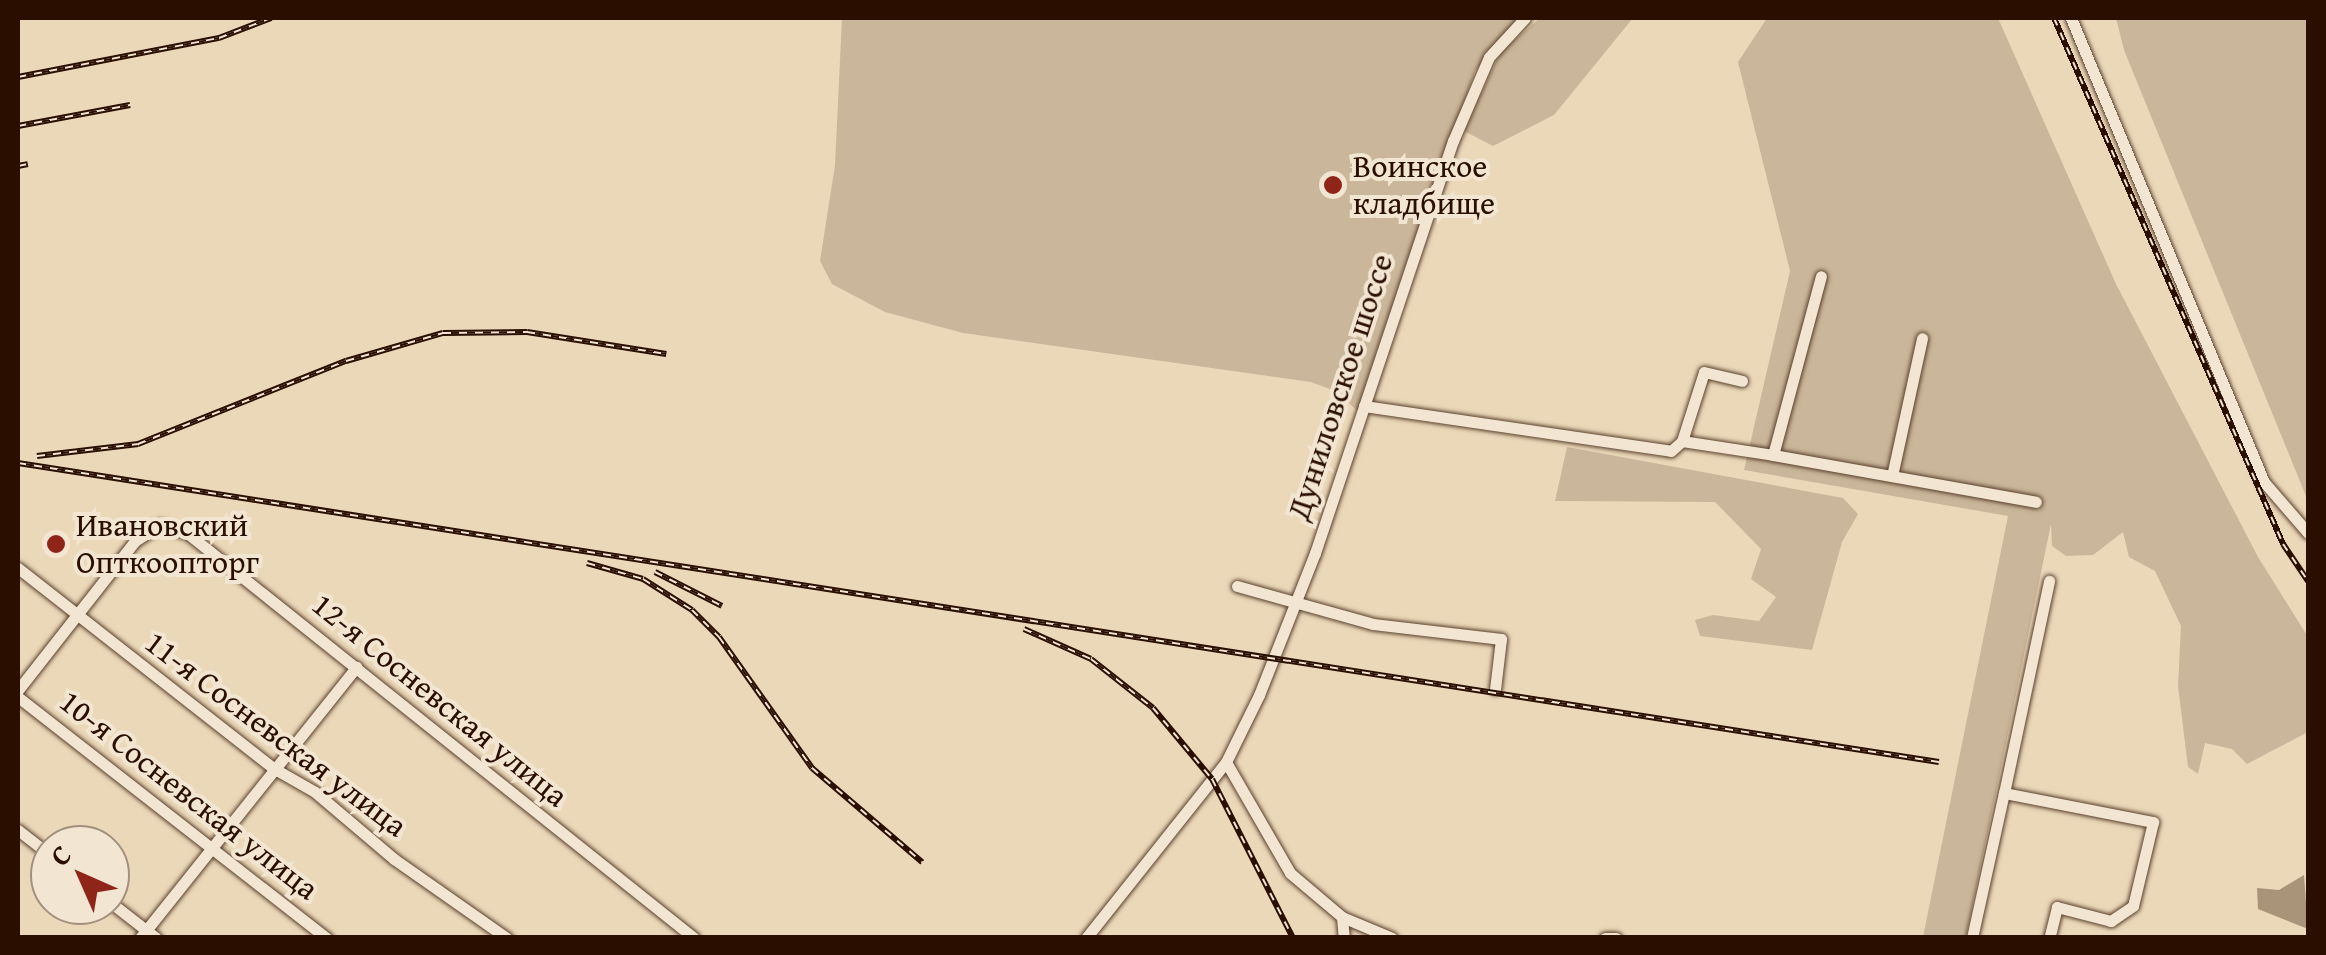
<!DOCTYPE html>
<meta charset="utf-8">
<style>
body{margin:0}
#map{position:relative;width:2326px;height:955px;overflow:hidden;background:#ebd8b9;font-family:"Gentium Book Plus",serif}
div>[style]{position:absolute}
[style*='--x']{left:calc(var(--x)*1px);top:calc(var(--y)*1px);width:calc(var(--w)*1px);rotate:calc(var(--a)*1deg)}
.green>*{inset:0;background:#cab69a}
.water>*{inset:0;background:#a9947a}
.roads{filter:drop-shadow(0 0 2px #5a412e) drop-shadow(0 0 2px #5a412e)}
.minor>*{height:11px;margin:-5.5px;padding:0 5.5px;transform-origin:5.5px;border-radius:5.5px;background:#f2e6d2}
.rail>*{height:6px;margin-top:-3px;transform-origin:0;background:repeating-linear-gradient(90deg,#f2e6d2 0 8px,#2a0f00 0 16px);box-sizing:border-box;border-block:2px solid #2a0f00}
.dots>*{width:28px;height:28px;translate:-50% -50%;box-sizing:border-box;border:5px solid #f2e6d2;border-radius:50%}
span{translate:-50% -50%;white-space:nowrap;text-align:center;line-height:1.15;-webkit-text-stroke:8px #f2e6d2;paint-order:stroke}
.poi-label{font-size:32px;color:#2a0f00}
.left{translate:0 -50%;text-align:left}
.street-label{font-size:32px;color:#2a0f00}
.frame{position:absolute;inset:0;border:20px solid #2a0f00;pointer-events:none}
.north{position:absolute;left:30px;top:825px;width:100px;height:100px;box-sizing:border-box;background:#f2e6d2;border:2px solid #a2907e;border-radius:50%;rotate:315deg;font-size:28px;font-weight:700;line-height:40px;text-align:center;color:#2a0f00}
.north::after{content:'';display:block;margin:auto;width:35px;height:45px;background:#8f2418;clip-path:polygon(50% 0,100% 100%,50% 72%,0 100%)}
</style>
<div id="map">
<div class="green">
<div style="clip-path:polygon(842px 18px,1519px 18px,1475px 71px,1358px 411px,1335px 391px,1311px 382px,963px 333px,885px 312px,832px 284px,820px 261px,835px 165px)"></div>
<div style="clip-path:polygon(1540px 18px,1633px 18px,1554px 115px,1493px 146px,1464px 131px,1500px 53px)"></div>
<div style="clip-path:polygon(1767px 18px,1998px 18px,2116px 284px,2258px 557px,2308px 637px,2308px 732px,2247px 764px,2232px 749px,2205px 743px,2198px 774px,2188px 767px,2178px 686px,2181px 626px,2155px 571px,2129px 557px,2123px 532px,2093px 555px,2066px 556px,2052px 546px,2051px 524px,1966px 937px,1923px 937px,2008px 516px,1744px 470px,1790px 271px,1738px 62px)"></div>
<div style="clip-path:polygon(2116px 18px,2308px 18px,2308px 501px,2124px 50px)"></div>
<div style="clip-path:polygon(1567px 447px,1843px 498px,1858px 514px,1842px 542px,1812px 650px,1700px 636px,1695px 620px,1713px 615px,1759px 621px,1776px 597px,1751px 579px,1761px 549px,1715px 502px,1555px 501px)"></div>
</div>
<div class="water">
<div style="clip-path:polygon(2304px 875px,2308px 929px,2258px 909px,2257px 888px,2279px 890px)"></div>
</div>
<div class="roads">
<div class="minor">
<div style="--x:2071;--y:18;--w:503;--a:67.42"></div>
<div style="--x:2264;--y:482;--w:67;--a:49.2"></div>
<div style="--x:1364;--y:406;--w:310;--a:8.3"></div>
<div style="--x:1671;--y:451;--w:15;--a:-42"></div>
<div style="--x:1682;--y:441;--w:72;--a:-72.3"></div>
<div style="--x:1704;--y:372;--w:39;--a:13"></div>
<div style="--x:1682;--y:441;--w:92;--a:8.7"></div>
<div style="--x:1773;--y:455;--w:185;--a:-75"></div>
<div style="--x:1773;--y:455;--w:267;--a:10.1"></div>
<div style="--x:1892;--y:476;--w:141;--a:-77.7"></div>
<div style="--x:18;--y:568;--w:324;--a:38.1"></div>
<div style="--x:273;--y:768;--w:48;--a:29.7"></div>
<div style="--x:315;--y:792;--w:104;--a:40.3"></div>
<div style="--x:394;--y:859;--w:138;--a:35"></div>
<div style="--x:1237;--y:586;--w:141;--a:15.6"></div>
<div style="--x:1373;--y:624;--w:129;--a:6.7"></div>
<div style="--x:1501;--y:639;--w:50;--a:96.8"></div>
<div style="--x:18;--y:690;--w:189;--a:-51.9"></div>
<div style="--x:135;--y:541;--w:30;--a:-33"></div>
<div style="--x:160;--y:525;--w:28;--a:17"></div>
<div style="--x:187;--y:533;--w:649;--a:38.62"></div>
<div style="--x:18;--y:697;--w:392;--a:38"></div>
<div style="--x:1226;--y:762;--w:128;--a:60"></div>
<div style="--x:1290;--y:873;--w:68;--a:40.2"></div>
<div style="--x:1342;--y:917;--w:21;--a:85"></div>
<div style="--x:2004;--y:793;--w:217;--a:-78"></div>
<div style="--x:18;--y:830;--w:41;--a:38"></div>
<div style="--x:110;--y:902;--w:58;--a:38"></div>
<div style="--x:1342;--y:917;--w:54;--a:22.8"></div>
<div style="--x:140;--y:938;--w:347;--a:-51.4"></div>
<div style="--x:1086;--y:938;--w:225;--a:-51.5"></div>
<div style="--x:1226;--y:762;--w:75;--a:-63.8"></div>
<div style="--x:1259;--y:695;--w:153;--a:-68.5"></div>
<div style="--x:1315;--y:553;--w:434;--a:-71.5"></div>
<div style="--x:1453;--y:141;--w:91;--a:-66.8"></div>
<div style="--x:1489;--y:57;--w:53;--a:-47.3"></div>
<div style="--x:1605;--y:938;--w:11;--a:0"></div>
<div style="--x:1972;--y:938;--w:148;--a:-77.6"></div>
<div style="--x:2004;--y:793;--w:152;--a:11"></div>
<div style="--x:2153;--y:822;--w:86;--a:103.4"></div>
<div style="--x:2133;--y:906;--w:27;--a:146"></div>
<div style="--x:2111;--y:921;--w:56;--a:-165.5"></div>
<div style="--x:2057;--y:907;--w:32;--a:104"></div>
</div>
</div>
<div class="rail">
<div style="--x:2054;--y:18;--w:574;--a:66.47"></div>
<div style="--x:2283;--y:544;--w:45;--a:56"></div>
<div style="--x:18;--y:77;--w:205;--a:-11"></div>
<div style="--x:219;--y:38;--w:56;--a:-21"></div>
<div style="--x:18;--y:126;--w:114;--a:-10.6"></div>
<div style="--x:18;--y:166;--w:10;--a:-11"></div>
<div style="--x:37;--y:456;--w:102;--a:-6.8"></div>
<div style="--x:138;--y:444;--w:224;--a:-21.8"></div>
<div style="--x:346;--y:361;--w:101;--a:-16.1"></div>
<div style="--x:443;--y:333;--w:84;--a:-0.7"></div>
<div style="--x:527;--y:332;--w:141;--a:9"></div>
<div style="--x:18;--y:463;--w:1944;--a:8.85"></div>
<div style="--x:587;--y:563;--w:58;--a:15.9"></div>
<div style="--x:643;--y:579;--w:58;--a:32.3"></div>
<div style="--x:692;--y:610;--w:38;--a:45"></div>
<div style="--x:719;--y:637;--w:161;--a:54.6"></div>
<div style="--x:812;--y:768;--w:145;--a:40.5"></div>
<div style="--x:655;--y:572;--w:75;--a:26.9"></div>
<div style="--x:1024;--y:629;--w:73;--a:24.1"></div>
<div style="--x:1091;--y:659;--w:79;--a:38.3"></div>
<div style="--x:1153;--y:708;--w:92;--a:50.3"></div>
<div style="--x:1212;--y:779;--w:178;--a:63"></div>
</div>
<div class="dots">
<div style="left:1333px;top:185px;background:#8f2418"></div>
<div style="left:56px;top:544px;background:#8f2418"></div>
</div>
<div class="poi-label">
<span class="left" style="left:1353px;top:185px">Воинское<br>кладбище</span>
<span class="left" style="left:76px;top:544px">Ивановский<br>Опткоопторг</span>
</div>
<div class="street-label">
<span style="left:1340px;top:387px;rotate:-72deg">Дуниловское шоссе</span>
<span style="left:440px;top:700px;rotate:39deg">12-я Сосневская улица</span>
<span style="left:276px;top:734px;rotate:37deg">11-я Сосневская улица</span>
<span style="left:189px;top:795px;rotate:38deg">10-я Сосневская улица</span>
</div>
<div class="frame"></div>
<div class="north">С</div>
</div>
